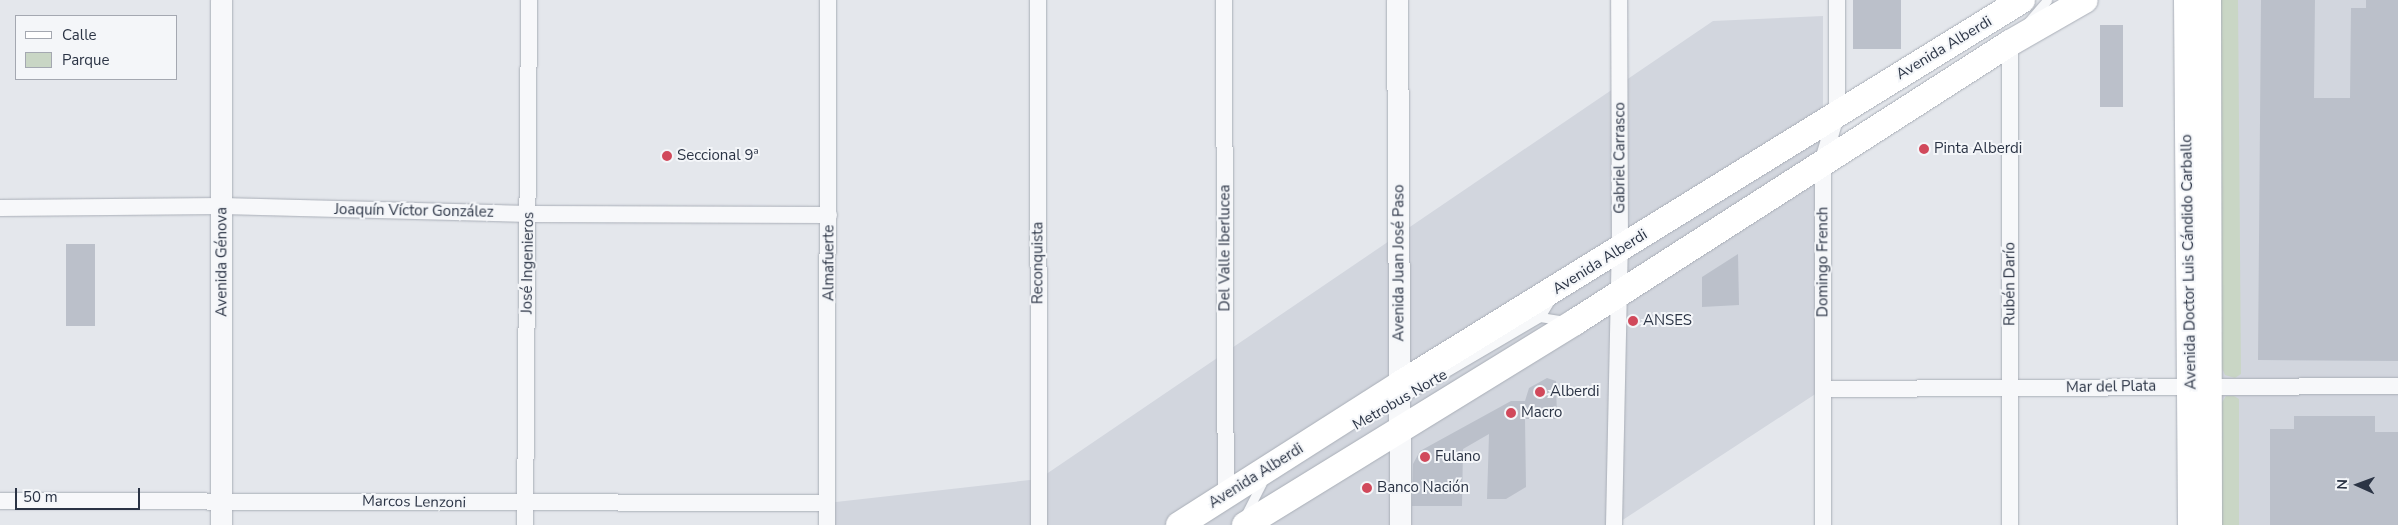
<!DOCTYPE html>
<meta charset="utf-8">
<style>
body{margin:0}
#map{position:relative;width:2398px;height:525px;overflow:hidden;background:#e4e7ec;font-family:"Nunito Sans",sans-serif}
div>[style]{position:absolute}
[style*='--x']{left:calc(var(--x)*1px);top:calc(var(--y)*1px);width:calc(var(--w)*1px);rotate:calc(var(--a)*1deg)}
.built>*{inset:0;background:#d2d6de;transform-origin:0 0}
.green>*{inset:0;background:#c9d6c5}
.building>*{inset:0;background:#bbc0ca;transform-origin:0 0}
.roads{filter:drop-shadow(0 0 1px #a9aeb7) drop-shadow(0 0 1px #a9aeb7)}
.service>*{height:9px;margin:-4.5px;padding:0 4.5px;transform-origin:4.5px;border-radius:4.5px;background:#f7f8fa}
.minor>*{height:16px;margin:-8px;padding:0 8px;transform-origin:8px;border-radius:8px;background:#f7f8fa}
.tertiary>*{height:21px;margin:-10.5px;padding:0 10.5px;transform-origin:10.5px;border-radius:10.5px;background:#f7f8fa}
.secondary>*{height:24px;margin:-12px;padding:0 12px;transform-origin:12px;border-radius:12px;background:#fff}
.primary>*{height:26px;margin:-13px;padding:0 13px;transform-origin:13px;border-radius:13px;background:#fff}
.dots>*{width:14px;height:14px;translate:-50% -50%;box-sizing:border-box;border:2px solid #f4f6f9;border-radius:50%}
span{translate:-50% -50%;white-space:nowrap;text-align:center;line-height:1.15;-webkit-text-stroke:4px #f4f6f9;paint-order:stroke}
.street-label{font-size:15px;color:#2b3445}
.poi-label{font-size:15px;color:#2b3445}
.left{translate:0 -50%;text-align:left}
.legend{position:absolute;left:15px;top:15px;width:162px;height:65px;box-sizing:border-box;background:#f4f6f9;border:1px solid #a4a8b1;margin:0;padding:6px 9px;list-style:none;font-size:15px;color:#2b3445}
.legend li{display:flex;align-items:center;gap:10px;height:25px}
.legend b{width:25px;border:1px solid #a4a8b1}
.north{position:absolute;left:2333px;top:460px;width:50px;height:50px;-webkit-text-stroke:4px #f4f6f9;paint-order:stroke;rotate:272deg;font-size:14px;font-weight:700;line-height:20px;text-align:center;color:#2b3445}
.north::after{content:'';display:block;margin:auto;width:18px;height:22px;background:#2b3445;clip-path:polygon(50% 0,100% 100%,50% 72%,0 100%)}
.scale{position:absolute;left:15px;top:488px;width:125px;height:22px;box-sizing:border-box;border:2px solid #2b3445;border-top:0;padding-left:6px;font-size:15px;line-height:18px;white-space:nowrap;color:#2b3445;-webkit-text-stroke:4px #f4f6f9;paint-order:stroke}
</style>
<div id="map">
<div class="built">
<div style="left:2209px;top:0;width:189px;height:525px"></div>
<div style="clip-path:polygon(1823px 16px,1823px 389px,1615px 525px,827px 525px,827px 503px,1039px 479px,1713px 21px)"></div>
</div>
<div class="green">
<div style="clip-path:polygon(2217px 0,2238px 0,2241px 374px,2235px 378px,2225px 375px,2221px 366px)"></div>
<div style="clip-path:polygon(2226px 396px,2234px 396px,2239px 399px,2239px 525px,2221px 525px,2221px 404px)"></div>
</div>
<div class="building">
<div style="left:1853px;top:0;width:48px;height:49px"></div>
<div style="clip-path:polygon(2261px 0,2315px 0,2314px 98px,2350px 98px,2351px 8px,2366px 8px,2366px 0,2398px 0,2398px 361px,2258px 360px)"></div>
<div style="left:2100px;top:25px;width:23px;height:82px"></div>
<div style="left:66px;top:244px;width:29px;height:82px"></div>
<div style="clip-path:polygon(1738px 254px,1739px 305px,1702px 307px,1702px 277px)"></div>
<div style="clip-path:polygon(1547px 378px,1556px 381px,1557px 419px,1525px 419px,1526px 487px,1506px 499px,1487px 499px,1489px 434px,1463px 449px,1462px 506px,1412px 506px,1413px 464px,1420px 451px,1511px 401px,1525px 401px,1529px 388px)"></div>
<div style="clip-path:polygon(2294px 416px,2375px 416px,2375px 432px,2398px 432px,2398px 525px,2270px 525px,2270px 429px,2294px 429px)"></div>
</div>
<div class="roads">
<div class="service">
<div style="--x:2028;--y:22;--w:29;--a:-49"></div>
<div style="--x:1540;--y:317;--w:24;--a:9"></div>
<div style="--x:1400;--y:399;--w:162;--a:-30.4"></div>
<div style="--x:1540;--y:317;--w:17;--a:-59"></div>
<div style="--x:1245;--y:516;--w:36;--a:-63"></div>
</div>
<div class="minor">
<div style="--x:1038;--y:0;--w:525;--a:89.89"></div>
<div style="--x:1224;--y:0;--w:497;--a:89.8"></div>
<div style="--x:2010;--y:43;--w:482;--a:90"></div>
<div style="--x:0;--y:208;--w:222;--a:-0.5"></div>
<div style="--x:222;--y:206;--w:307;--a:1.5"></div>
<div style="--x:529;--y:214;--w:300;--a:0.2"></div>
<div style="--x:1823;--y:389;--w:575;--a:-0.3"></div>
<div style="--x:0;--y:501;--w:827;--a:0.14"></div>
<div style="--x:525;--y:525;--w:525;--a:-89.56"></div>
<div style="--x:827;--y:525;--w:525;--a:-89.89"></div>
<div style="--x:1614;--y:525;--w:276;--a:-88.8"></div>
<div style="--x:1620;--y:249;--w:249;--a:-90.2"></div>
<div style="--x:1823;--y:525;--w:365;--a:-90"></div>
<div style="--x:1823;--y:160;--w:49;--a:-73.4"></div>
<div style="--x:1837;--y:113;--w:113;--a:-90"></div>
</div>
<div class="tertiary">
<div style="--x:221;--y:0;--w:525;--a:90"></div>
<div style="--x:1397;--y:0;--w:525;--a:89.67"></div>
</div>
<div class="secondary">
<div style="--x:2186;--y:0;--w:525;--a:89.56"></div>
<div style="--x:2209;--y:0;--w:525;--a:89.89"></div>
</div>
<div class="primary">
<div style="--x:1179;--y:525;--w:262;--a:-32.5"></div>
<div style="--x:1400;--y:384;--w:731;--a:-31.69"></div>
<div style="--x:1245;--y:525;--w:387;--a:-31.6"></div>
<div style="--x:1575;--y:322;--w:517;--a:-32.68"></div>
<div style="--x:2010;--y:43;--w:86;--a:-29.8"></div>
</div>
</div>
<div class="dots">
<div style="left:1924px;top:149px;background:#d1495b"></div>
<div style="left:667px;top:156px;background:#d1495b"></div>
<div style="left:1633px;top:321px;background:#d1495b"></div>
<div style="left:1540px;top:392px;background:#d1495b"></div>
<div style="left:1511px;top:413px;background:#d1495b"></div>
<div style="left:1425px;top:457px;background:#d1495b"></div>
<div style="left:1367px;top:488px;background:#d1495b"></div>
</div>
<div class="street-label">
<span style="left:1944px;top:48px;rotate:-31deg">Avenida Alberdi</span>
<span style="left:1620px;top:158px;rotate:-90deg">Gabriel Carrasco</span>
<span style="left:414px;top:211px;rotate:1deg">Joaquín Víctor González</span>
<span style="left:1225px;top:248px;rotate:-90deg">Del Valle Iberlucea</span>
<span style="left:222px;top:262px;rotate:-90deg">Avenida Génova</span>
<span style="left:1600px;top:262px;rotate:-32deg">Avenida Alberdi</span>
<span style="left:1823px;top:262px;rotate:-90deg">Domingo French</span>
<span style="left:2189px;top:262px;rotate:-91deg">Avenida Doctor Luis Cándido Carballo</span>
<span style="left:528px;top:263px;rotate:-89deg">José Ingenieros</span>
<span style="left:829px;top:263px;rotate:-90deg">Almafuerte</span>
<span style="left:1038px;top:263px;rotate:-90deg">Reconquista</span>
<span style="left:1399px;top:263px;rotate:-90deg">Avenida Juan José Paso</span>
<span style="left:2010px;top:284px;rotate:-90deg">Rubén Darío</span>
<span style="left:2111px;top:387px;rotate:-1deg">Mar del Plata</span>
<span style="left:1400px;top:400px;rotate:-30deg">Metrobus Norte</span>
<span style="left:1256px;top:476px;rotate:-32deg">Avenida Alberdi</span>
<span style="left:414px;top:502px;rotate:1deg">Marcos Lenzoni</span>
</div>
<div class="poi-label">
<span class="left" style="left:1934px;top:149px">Pinta Alberdi</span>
<span class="left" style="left:677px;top:156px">Seccional 9ª</span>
<span class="left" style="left:1643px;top:321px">ANSES</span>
<span class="left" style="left:1550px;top:392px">Alberdi</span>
<span class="left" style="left:1521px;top:413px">Macro</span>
<span class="left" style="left:1435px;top:457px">Fulano</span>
<span class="left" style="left:1377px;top:488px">Banco Nación</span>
</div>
<ul class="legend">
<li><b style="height:6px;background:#fff"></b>Calle</li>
<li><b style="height:14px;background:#c9d6c5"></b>Parque</li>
</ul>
<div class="north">N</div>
<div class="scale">50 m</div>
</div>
